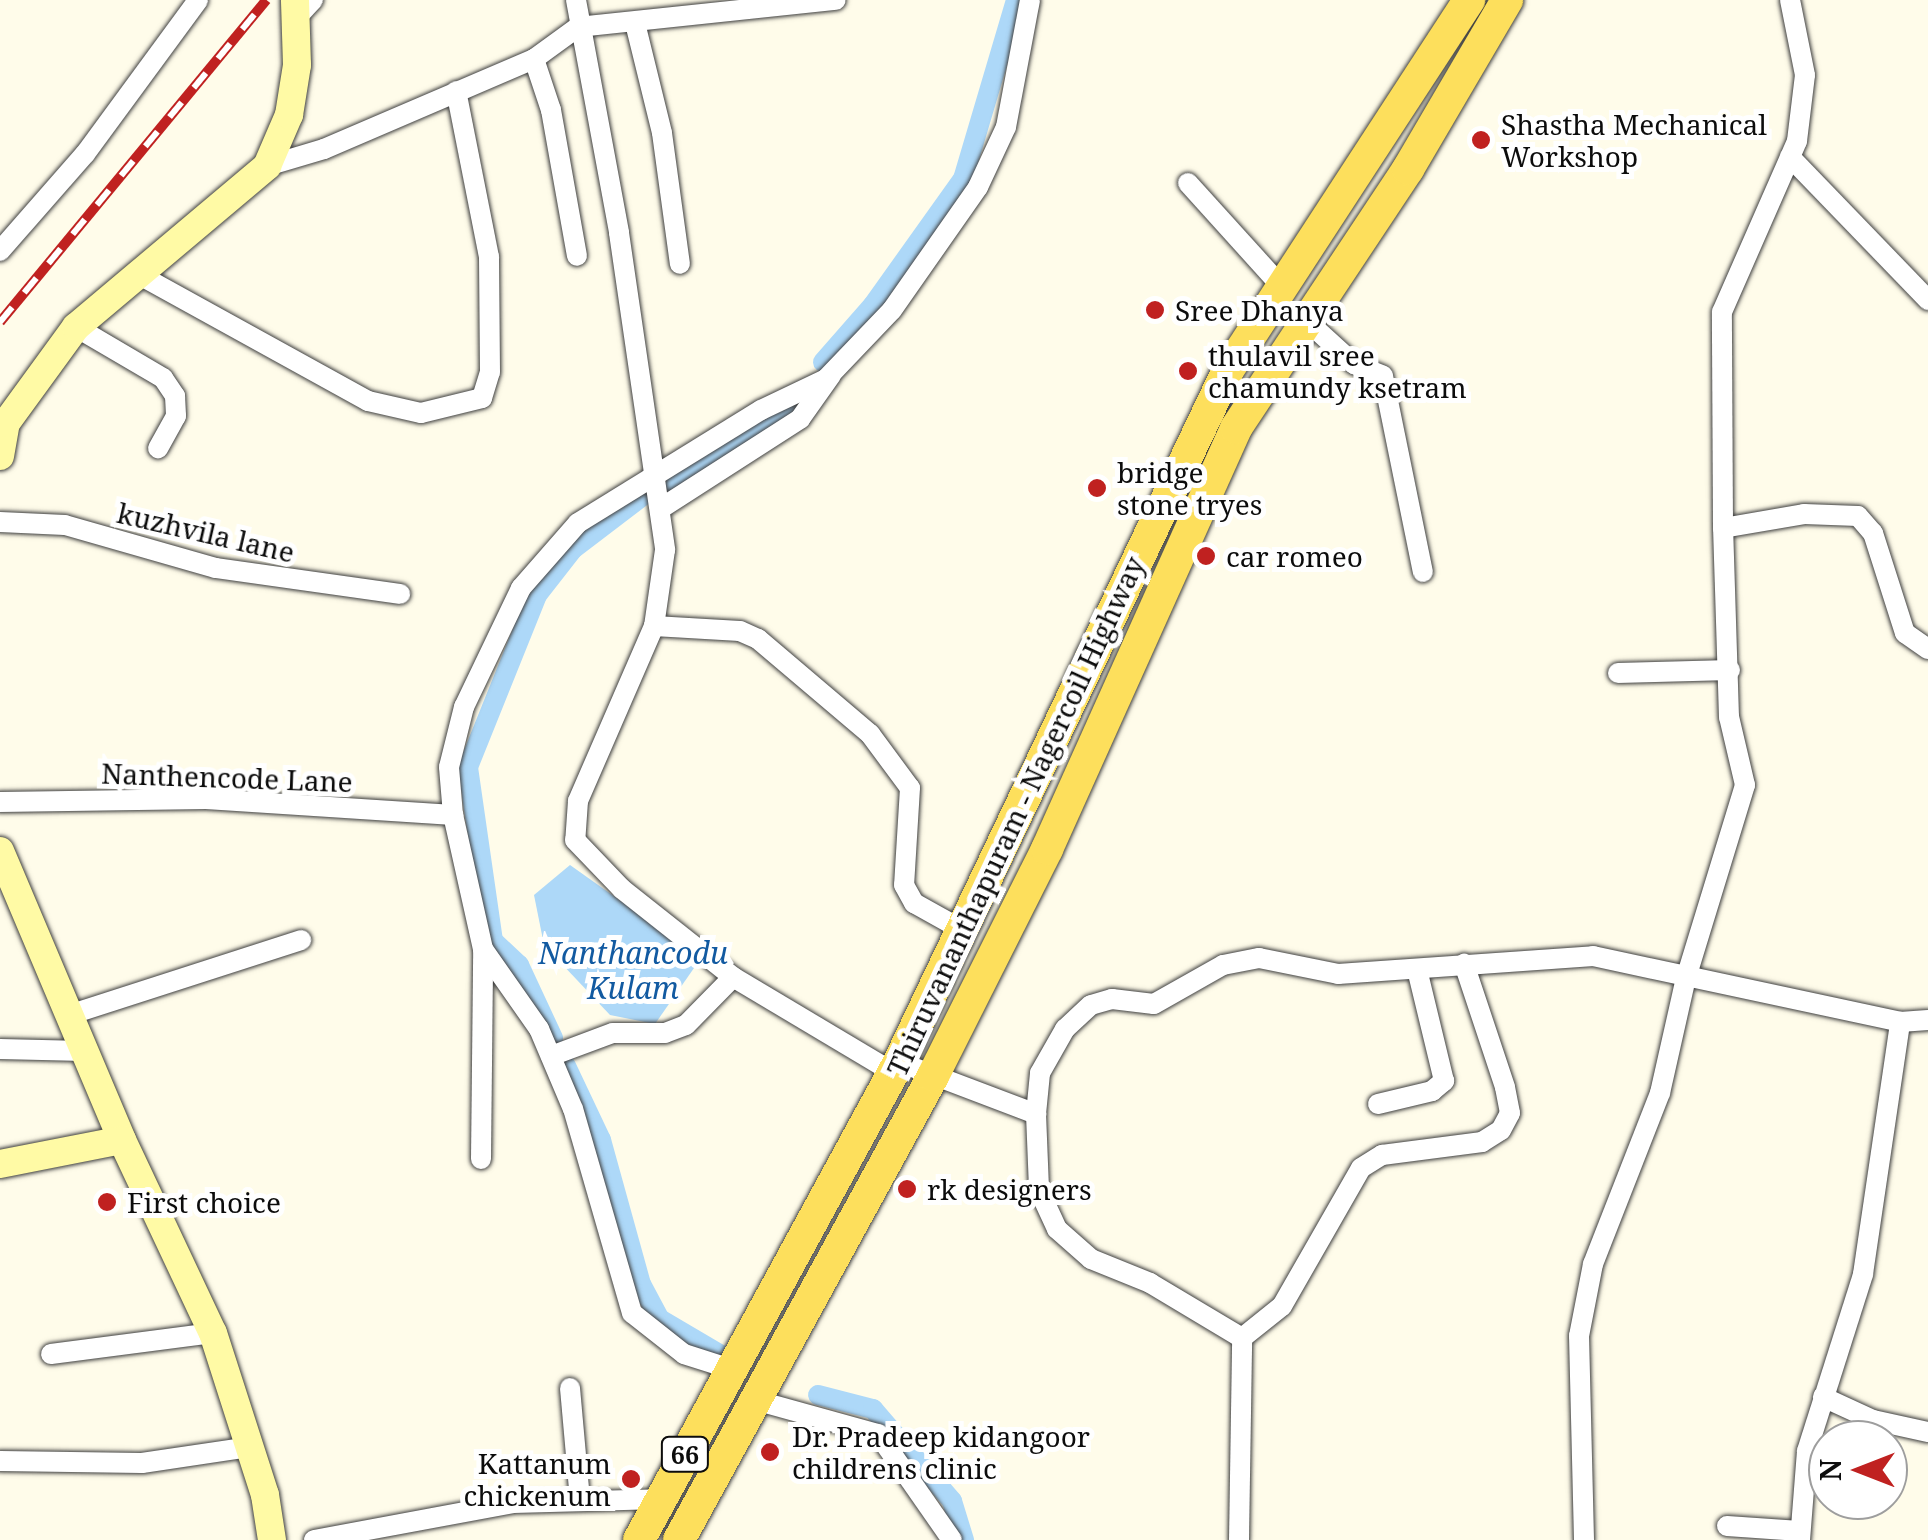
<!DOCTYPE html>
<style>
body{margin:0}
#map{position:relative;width:1928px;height:1540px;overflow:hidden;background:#fffcea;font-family:"Noto Serif",serif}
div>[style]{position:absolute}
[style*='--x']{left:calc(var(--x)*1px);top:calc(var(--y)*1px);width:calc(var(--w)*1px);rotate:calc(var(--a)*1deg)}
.water>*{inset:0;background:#add8f8}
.canal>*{height:20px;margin:-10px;padding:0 10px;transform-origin:10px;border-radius:10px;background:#add8f8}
.roads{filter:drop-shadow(0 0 2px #3f3f3f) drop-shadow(0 0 2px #3f3f3f)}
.street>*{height:20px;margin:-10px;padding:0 10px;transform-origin:10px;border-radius:10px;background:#fff}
.secondary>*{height:28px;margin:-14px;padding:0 14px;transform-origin:14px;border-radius:14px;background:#fffaa5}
.primary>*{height:32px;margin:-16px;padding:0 16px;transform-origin:16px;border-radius:16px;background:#fddf5c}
.rail>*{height:10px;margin-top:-5px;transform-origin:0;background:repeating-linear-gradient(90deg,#fff 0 19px,#c02120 0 38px);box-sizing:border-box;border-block:2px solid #c02120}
.dots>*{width:28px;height:28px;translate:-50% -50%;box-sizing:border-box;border:5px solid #fff;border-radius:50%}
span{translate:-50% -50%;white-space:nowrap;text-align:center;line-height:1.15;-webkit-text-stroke:10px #fff;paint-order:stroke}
.shield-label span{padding:2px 8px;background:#fff;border:2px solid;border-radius:8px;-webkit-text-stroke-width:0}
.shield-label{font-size:25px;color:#0c0c0c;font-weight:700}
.poi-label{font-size:28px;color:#0c0c0c}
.left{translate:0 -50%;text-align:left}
.right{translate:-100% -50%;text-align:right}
.street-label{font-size:28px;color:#0c0c0c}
.water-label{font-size:30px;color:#125aa1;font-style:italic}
.north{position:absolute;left:1808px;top:1420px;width:100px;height:100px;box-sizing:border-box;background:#fff;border:2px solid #9e9e9e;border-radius:50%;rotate:270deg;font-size:28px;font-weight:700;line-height:40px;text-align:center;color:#0c0c0c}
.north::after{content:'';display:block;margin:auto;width:35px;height:45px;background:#c02120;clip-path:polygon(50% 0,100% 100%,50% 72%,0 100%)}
</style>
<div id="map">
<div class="water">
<div style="clip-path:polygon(570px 865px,701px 958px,655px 1024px,610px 1015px,544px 945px,534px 895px)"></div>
</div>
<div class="canal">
<div style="--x:823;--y:362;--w:76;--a:-48.7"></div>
<div style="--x:873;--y:305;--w:155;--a:-54.5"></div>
<div style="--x:963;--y:179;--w:187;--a:-73.5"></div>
<div style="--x:675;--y:485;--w:160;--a:-33"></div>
<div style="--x:553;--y:1038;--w:81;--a:-115"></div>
<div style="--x:519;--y:965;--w:35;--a:-137"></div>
<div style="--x:493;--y:941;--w:176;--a:-98.2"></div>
<div style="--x:468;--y:767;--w:185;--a:-68.1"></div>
<div style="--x:537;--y:595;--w:58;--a:-52"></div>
<div style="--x:573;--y:549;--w:89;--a:-37.3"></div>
<div style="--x:566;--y:1066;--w:82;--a:64.7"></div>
<div style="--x:601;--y:1140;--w:149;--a:74.5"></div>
<div style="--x:641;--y:1284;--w:40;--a:62"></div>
<div style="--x:660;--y:1319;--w:77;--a:30.6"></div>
<div style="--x:818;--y:1395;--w:57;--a:14.3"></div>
<div style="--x:873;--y:1409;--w:121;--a:49.3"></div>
<div style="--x:952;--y:1501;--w:41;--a:72.9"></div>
</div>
<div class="roads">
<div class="street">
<div style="--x:576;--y:0;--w:237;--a:79.5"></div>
<div style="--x:619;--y:233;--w:320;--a:81.7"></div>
<div style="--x:665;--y:550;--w:77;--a:98.2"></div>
<div style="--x:654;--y:626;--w:191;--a:113.5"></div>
<div style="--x:578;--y:801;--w:39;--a:94"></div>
<div style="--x:575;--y:840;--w:68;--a:46.2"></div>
<div style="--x:622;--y:889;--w:142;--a:38.4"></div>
<div style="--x:733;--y:977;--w:187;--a:30.8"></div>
<div style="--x:296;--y:18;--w:25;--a:-47"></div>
<div style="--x:635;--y:23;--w:113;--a:76.2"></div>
<div style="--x:662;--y:133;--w:132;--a:82.2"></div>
<div style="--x:534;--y:59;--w:54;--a:71.6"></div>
<div style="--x:551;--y:110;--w:148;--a:79.9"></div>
<div style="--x:1790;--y:157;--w:199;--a:46"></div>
<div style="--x:267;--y:166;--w:59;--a:-16.6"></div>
<div style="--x:324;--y:149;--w:228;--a:-23.2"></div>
<div style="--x:534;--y:59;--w:54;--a:-36"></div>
<div style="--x:578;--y:27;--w:259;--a:-6"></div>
<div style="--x:1188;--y:183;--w:140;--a:47.9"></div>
<div style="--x:0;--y:251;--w:129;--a:-48.8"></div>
<div style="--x:85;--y:154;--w:191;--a:-53.7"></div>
<div style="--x:136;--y:273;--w:265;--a:28.9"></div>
<div style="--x:368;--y:401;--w:54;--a:12.8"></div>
<div style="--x:421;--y:413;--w:63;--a:-13.8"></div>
<div style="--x:482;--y:398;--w:27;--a:-73"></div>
<div style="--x:490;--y:372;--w:115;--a:-90.5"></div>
<div style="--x:489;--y:257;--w:169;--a:-101.2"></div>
<div style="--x:1307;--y:321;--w:64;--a:42.5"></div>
<div style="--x:1354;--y:364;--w:31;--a:22"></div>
<div style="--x:1383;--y:376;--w:200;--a:78.5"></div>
<div style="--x:76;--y:327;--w:101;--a:30.4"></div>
<div style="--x:163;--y:378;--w:22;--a:56"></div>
<div style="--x:175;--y:396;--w:20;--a:87"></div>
<div style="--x:176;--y:416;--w:37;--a:119"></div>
<div style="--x:663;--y:507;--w:163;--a:-32.7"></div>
<div style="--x:800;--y:419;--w:54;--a:-54.8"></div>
<div style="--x:0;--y:522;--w:65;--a:2.6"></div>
<div style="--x:65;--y:525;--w:157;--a:15.9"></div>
<div style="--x:216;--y:568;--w:186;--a:8"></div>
<div style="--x:1723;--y:528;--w:216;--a:-90.3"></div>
<div style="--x:1722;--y:312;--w:187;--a:-66.3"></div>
<div style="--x:1797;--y:141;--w:66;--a:-83.1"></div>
<div style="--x:1805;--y:75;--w:76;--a:-101.3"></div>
<div style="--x:654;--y:626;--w:86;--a:3.3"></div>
<div style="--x:740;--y:631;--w:20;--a:24"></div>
<div style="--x:758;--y:639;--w:147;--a:40.3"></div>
<div style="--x:870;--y:734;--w:67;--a:53.5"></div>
<div style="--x:910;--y:788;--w:97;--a:93.5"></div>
<div style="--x:904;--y:885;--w:21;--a:61"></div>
<div style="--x:914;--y:903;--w:57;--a:29.2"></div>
<div style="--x:1618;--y:673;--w:112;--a:-1.5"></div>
<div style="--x:0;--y:802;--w:206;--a:-0.8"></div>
<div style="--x:206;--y:799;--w:248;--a:3.7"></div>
<div style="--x:69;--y:1015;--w:244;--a:-17.9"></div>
<div style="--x:0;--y:1049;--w:84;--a:1.4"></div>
<div style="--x:551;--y:1056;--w:66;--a:-20.4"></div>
<div style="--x:613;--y:1033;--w:52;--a:0"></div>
<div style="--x:665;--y:1033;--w:22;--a:-21"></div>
<div style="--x:686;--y:1025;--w:67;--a:-45.6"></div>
<div style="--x:899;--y:1062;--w:147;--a:20.8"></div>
<div style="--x:1036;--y:1114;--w:41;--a:-84.4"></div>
<div style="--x:1040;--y:1073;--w:51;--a:-60.4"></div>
<div style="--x:1065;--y:1029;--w:35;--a:-43"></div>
<div style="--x:1091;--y:1005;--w:22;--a:-16"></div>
<div style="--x:1112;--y:999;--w:42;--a:6.8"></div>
<div style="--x:1154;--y:1004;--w:79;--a:-29.5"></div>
<div style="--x:1223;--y:965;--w:37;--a:-11"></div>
<div style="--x:1259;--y:958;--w:81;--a:11.4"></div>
<div style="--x:1338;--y:974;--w:256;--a:-4"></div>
<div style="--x:1593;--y:956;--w:314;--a:12.1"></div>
<div style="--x:1900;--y:1022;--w:28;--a:-4"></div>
<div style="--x:1378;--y:1104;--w:56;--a:-13.5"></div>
<div style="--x:1432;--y:1091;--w:16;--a:-40"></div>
<div style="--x:1444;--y:1081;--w:115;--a:-103.6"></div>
<div style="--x:1036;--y:1114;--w:76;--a:87.7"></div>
<div style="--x:1039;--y:1190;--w:43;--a:65.2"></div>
<div style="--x:1057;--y:1229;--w:45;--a:41.4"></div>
<div style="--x:1091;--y:1259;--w:64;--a:22.1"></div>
<div style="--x:1150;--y:1283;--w:107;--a:30.9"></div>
<div style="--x:1242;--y:1338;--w:51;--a:-38.7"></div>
<div style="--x:1282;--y:1306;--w:159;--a:-60.2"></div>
<div style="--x:1361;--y:1168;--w:25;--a:-32"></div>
<div style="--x:1382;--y:1155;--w:101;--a:-7.4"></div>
<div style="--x:1482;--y:1142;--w:22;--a:-32"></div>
<div style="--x:1501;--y:1130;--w:19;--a:-62"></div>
<div style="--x:1510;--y:1113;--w:26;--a:-101"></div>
<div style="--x:1505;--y:1087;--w:130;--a:-108.4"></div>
<div style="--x:481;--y:1159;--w:208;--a:-89.4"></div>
<div style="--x:51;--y:1354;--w:163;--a:-7.4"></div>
<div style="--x:731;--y:1369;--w:49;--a:-162.3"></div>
<div style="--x:684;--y:1354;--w:66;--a:-141.7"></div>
<div style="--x:632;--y:1313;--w:212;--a:-106.1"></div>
<div style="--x:573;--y:1109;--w:87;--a:-113"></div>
<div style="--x:539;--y:1029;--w:98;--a:-125"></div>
<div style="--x:483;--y:949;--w:137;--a:-102.6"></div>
<div style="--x:453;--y:815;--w:48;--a:-94.8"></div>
<div style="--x:449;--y:767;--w:62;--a:-76"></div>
<div style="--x:464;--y:707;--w:132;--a:-64.4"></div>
<div style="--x:521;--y:588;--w:86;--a:-48.8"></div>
<div style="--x:578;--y:523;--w:215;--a:-31.7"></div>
<div style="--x:761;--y:410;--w:72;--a:-25.5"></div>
<div style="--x:826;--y:379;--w:95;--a:-46.3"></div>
<div style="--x:892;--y:310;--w:150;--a:-55"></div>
<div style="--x:978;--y:187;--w:66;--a:-65"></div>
<div style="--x:1006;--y:127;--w:129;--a:-79.3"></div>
<div style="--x:570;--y:1388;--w:113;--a:84.9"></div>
<div style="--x:1823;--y:1397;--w:55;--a:24.7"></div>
<div style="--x:1873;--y:1420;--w:56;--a:12.3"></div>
<div style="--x:755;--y:1400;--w:128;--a:15.5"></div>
<div style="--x:878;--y:1434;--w:129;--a:55.1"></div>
<div style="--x:0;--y:1461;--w:142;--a:0.8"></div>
<div style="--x:142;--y:1463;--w:108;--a:-8.5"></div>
<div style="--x:1727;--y:1526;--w:73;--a:3.9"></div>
<div style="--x:314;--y:1540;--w:202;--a:-10.5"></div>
<div style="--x:513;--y:1503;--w:148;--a:-1.5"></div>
<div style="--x:1239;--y:1540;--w:202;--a:-89.1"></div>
<div style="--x:1584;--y:1540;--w:204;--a:-91.4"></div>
<div style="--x:1579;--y:1336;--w:73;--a:-79"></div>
<div style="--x:1593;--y:1264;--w:184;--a:-68.6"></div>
<div style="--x:1660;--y:1093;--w:118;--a:-77.3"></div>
<div style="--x:1686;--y:978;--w:202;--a:-73"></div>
<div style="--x:1745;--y:785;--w:70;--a:-103.2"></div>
<div style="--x:1729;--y:717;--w:189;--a:-91.8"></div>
<div style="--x:1723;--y:528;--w:82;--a:-9.8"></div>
<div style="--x:1804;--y:514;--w:54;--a:2.1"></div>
<div style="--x:1858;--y:516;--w:23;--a:49"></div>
<div style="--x:1873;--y:533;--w:105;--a:72.3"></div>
<div style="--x:1905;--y:633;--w:28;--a:35"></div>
<div style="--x:1800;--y:1540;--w:89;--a:-85.5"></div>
<div style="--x:1807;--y:1451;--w:186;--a:-72.4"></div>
<div style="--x:1863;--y:1274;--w:255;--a:-81.6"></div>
</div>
<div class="secondary">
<div style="--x:0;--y:456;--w:34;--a:-80"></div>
<div style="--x:6;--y:423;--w:119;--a:-53.9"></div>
<div style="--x:76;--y:327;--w:250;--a:-40.1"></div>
<div style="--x:267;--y:166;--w:56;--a:-66.7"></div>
<div style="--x:289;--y:115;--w:51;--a:-80.9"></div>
<div style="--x:297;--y:65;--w:65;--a:-91.8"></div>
<div style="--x:0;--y:851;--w:314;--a:67.1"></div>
<div style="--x:122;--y:1140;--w:213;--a:64.8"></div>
<div style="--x:213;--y:1333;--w:170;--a:72.2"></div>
<div style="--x:265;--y:1495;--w:46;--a:81.2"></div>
<div style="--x:0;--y:1164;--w:124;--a:-11.1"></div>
</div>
<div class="primary">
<div style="--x:639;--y:1540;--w:544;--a:-61.46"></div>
<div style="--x:899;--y:1062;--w:766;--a:-64.57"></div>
<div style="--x:1228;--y:370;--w:442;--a:-56.9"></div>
<div style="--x:679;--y:1540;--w:529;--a:-61.3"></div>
<div style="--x:933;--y:1076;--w:254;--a:-63.3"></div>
<div style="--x:1047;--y:849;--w:461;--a:-65.8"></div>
<div style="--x:1236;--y:428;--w:311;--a:-56.4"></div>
<div style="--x:1408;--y:169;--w:196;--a:-59.6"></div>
</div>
</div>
<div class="rail">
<div style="--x:0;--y:322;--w:418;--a:-50.4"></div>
</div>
<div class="dots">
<div style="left:1481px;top:140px;background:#c02120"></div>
<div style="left:1155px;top:310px;background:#c02120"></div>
<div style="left:1188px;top:371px;background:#c02120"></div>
<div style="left:1097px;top:488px;background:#c02120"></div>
<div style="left:1206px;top:556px;background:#c02120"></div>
<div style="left:907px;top:1189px;background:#c02120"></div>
<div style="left:107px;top:1202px;background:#c02120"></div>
<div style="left:770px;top:1452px;background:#c02120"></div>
<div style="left:631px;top:1479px;background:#c02120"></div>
</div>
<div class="shield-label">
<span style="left:685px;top:1454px">66</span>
</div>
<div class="poi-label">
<span class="left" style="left:1501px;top:140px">Shastha Mechanical<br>Workshop</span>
<span class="left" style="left:1175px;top:310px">Sree Dhanya</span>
<span class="left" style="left:1208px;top:371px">thulavil sree<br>chamundy ksetram</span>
<span class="left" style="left:1117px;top:488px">bridge<br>stone tryes</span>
<span class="left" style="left:1226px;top:556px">car romeo</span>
<span class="left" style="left:927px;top:1189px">rk designers</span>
<span class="left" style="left:127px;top:1202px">First choice</span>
<span class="left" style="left:792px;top:1452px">Dr. Pradeep kidangoor<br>childrens clinic</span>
<span class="right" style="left:611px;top:1479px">Kattanum<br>chickenum</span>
</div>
<div class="street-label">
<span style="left:206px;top:532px;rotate:13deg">kuzhvila lane</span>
<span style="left:227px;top:777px;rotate:2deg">Nanthencode Lane</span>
<span style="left:1015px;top:816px;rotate:-65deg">Thiruvananthapuram - Nagercoil Highway</span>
</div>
<div class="water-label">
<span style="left:633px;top:970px">Nanthancodu<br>Kulam</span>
</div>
<div class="north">N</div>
</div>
